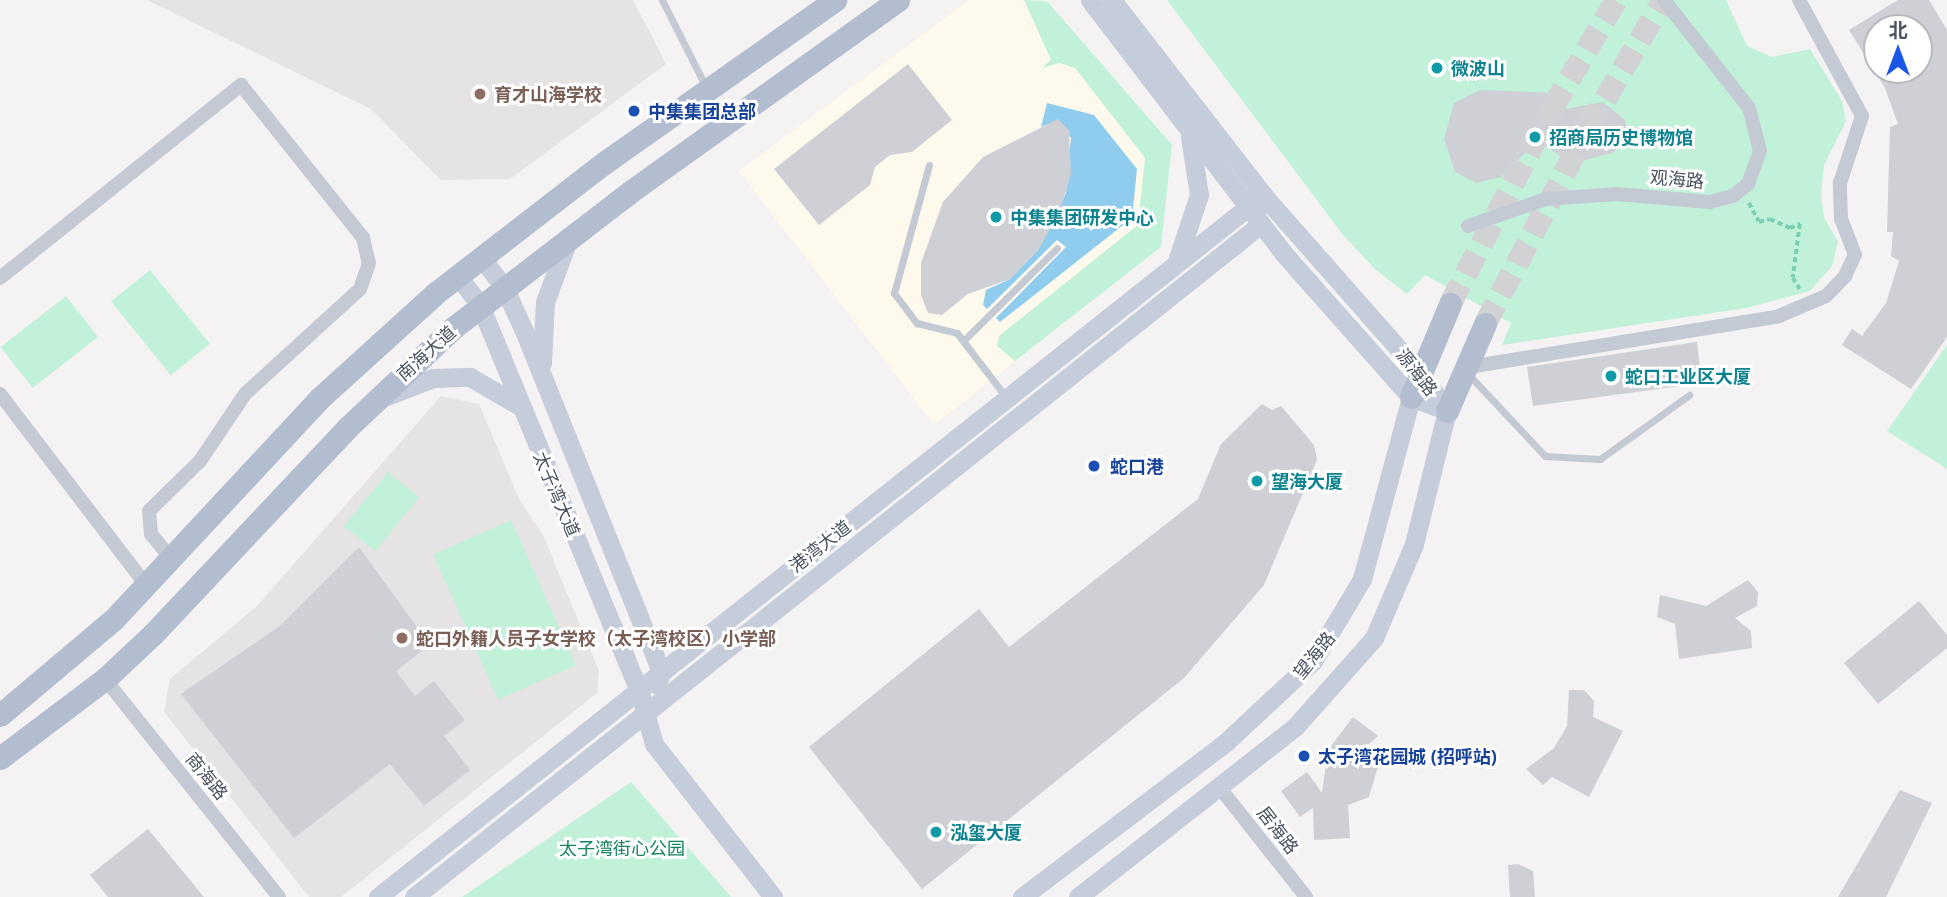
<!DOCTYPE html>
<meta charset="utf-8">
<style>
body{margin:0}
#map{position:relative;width:1947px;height:897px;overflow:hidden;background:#f4f2f2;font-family:"Noto Sans","Noto Sans SC",sans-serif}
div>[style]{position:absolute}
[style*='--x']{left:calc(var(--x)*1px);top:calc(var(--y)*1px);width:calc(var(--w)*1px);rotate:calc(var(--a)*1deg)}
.commercial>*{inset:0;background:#fdfaed}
.education>*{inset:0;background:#e5e3e4}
.green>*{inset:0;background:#c2f1da;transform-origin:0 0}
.water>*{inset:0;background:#8fccee}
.building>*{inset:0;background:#ced0d6}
.primary-tunnel>*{height:23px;margin-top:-11.5px;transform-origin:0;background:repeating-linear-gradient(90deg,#d2d2d5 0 23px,transparent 0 34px)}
.path>*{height:3.5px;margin-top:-1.75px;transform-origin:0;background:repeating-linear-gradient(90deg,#79cfb1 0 5px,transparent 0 8.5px)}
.lane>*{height:7px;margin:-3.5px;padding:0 3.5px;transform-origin:3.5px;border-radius:3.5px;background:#c3cad3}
.street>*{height:14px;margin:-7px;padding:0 7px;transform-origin:7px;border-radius:7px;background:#c3cad3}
.secondary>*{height:19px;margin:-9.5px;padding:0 9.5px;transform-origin:9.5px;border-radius:9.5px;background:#c5ccda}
.primary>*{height:23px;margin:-11.5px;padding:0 11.5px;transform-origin:11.5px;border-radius:11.5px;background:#b2bdd0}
.dots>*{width:19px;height:19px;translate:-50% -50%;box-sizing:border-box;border:4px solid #fff;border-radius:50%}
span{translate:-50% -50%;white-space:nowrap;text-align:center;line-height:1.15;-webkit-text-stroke:6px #fff;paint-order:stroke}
.culture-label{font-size:18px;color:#0d838f;font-weight:700}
.left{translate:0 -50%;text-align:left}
.education-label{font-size:18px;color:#785e54;font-weight:700}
.transit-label{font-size:18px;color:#164399;font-weight:700}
.street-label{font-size:18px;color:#495260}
.park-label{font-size:18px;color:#17845d}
.north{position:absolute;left:1863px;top:14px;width:70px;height:70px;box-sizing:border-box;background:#fff;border:2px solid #b6babf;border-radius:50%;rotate:0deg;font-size:19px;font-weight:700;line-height:28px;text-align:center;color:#495260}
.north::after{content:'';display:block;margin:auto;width:24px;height:32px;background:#1956e7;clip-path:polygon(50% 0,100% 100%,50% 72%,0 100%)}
</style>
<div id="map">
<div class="commercial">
<div style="clip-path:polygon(969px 0,1046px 0,1172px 145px,1161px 247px,934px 425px,739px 171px)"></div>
</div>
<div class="education">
<div style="clip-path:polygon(147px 0,633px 0,666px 64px,510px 179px,441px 180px,371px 109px)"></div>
<div style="clip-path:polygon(441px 396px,479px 404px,519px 499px,543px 535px,599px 671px,597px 693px,341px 897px,309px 897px,164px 712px,170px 679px,257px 606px)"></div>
</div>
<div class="green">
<div style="clip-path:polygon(1024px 0,1047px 1px,1172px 145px,1161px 247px,1015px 361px,997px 346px,999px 336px,1138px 225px,1145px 158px,1075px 68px,1059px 63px,1042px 68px,1051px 60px)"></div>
<div style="clip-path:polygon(1167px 0,1726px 0,1747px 46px,1772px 57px,1810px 49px,1842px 101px,1846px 121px,1824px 165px,1821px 195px,1824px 217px,1838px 242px,1832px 266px,1810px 291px,1746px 308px,1502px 345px,1511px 323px,1425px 275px,1407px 294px,1376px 270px,1343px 235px)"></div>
<div style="left:150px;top:270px;width:95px;height:50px;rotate:51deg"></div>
<div style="left:66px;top:296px;width:52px;height:83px;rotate:52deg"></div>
<div style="clip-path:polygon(1947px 345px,1947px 469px,1887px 431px)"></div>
<div style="left:388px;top:472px;width:40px;height:70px;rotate:39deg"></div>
<div style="left:511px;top:520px;width:159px;height:85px;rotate:66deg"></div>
<div style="clip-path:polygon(631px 782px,731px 897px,462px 897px)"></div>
</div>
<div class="water">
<div style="clip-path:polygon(1047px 103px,1094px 115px,1137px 169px,1132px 218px,1000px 322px,996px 318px,1066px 247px,1057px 240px,987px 309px,983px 305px,986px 290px,1010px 279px,1038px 250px,1066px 193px,1071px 138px,1058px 120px,1041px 127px)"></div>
</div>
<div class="building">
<div style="clip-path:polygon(evenodd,1898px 0,1929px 0,1947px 30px,1947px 337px,1911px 389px,1842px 345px,1852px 329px,1862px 336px,1886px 303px,1899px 261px,1891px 256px,1893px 232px,1887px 232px,1890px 127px,1898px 124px,1885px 88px,1849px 30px,1898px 0,1877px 28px,1919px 28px,1919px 70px,1877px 70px,1877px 28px)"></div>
<div style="clip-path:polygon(908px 64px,952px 120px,912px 152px,890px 155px,875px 167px,870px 185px,819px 225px,774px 169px)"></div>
<div style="clip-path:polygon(1480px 90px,1556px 93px,1565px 109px,1603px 102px,1625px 120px,1628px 136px,1613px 153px,1581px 161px,1564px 159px,1538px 140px,1501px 177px,1476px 183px,1455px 172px,1444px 139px,1454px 103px)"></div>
<div style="clip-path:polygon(1058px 119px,1069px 130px,1071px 174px,1059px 214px,1038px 250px,1010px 279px,968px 294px,942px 315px,928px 313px,921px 295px,921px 263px,943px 202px,983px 157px)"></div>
<div style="clip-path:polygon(1697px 342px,1700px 368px,1693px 369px,1695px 384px,1533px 406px,1527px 367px)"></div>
<div style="clip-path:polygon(1262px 404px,1272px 410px,1281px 406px,1314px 445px,1317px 460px,1264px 585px,1184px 678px,922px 889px,809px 747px,979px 609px,1009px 647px,1198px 499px,1221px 444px)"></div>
<div style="clip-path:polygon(359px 547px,430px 645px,396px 671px,415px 696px,434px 681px,465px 720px,444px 736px,470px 770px,424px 806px,390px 764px,294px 838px,181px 694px,281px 625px)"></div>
<div style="clip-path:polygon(1748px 580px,1758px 592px,1757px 606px,1735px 618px,1751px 631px,1752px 648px,1679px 659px,1675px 624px,1657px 617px,1660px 595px,1706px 606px)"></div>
<div style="clip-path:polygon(1919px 601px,1947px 635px,1947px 648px,1878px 704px,1844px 663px)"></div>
<div style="clip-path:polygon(1569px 690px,1584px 690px,1594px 701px,1593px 717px,1623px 731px,1589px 797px,1552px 777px,1543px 785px,1526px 769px,1554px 748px,1567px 726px)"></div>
<div style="clip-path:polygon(1353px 717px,1378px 736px,1352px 759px,1378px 767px,1369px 797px,1348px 805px,1350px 838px,1314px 840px,1313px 808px,1300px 817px,1281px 791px,1307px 772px,1322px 793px,1328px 750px)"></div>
<div style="clip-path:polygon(1900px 790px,1932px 803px,1886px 897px,1838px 897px)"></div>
<div style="clip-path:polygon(148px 829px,204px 897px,108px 897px,90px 875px)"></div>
<div style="clip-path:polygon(1518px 864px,1533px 871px,1535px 897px,1510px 897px,1508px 865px)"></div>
</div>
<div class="primary-tunnel">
<div style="--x:1450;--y:304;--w:221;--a:-62.5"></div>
<div style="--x:1552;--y:108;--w:126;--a:-59.3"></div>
<div style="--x:1485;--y:324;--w:221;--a:-62.3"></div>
<div style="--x:1588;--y:128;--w:148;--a:-59.6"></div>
</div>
<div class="path">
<div style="--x:1749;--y:203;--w:21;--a:62"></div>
<div style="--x:1759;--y:222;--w:11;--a:-15"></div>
<div style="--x:1770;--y:219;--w:22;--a:24"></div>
<div style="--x:1790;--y:228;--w:11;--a:-22"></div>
<div style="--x:1800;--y:224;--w:54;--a:97.4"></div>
<div style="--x:1793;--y:278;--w:13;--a:58"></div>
</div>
<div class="lane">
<div style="--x:662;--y:0;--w:97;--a:63.2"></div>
<div style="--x:929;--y:165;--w:133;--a:105.3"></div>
<div style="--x:894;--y:293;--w:38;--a:53"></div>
<div style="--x:917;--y:323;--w:41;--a:14"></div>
<div style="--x:957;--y:333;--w:81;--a:52.6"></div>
<div style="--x:963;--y:341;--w:132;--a:-44.7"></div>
<div style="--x:1468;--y:374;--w:112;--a:46.8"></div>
<div style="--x:1545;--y:456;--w:55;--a:3.1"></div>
<div style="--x:1600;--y:459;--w:110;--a:-35.7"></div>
</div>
<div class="street">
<div style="--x:1468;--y:226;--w:83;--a:-19.1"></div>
<div style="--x:1546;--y:199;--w:71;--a:-4"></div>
<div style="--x:1617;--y:194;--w:93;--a:4.9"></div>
<div style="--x:1710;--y:202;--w:24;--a:-15"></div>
<div style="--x:1733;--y:196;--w:19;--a:-39"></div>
<div style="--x:1748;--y:184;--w:35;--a:-70"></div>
<div style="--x:1760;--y:151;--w:44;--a:-104.3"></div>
<div style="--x:1749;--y:108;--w:137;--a:-128.2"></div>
<div style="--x:0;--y:278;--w:309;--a:-38.7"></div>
<div style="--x:241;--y:85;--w:196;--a:51.4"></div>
<div style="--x:363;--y:238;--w:26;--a:77"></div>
<div style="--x:369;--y:263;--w:28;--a:109"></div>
<div style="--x:360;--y:289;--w:156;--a:137.6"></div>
<div style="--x:245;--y:394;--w:81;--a:123.9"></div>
<div style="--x:200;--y:461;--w:71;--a:135.6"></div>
<div style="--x:149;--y:511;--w:23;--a:85"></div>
<div style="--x:151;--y:534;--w:35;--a:51"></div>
<div style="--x:1463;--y:368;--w:320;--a:-9.3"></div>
<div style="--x:1779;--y:316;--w:51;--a:-23.1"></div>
<div style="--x:1826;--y:296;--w:28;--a:-46"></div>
<div style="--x:1845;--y:276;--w:23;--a:-65"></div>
<div style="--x:1855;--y:255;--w:39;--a:-111"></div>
<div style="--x:1841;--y:219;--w:36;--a:-92"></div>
<div style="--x:1840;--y:183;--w:71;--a:-71.8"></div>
<div style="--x:1862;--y:116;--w:132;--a:-118.5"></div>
<div style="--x:0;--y:394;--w:242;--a:52.6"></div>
<div style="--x:105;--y:679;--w:279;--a:51.4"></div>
<div style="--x:1220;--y:788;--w:139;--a:51.7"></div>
</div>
<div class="secondary">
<div style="--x:1090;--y:0;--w:320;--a:52.6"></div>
<div style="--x:1284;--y:254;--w:191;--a:48.4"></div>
<div style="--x:1411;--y:397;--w:39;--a:21"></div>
<div style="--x:1112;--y:0;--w:247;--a:52.2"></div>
<div style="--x:1263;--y:195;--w:10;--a:96"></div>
<div style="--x:481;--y:257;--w:38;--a:53"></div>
<div style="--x:504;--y:287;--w:51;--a:65.5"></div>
<div style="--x:525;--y:333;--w:365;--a:68.1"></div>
<div style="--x:661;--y:672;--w:13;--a:108"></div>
<div style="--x:1178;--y:258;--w:66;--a:-71.6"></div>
<div style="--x:1199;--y:195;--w:59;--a:-98.8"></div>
<div style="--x:458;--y:276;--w:36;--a:53"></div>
<div style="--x:480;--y:305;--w:417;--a:67.6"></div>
<div style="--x:639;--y:690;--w:56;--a:74.5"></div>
<div style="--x:654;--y:744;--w:194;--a:52.1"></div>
<div style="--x:542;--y:363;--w:61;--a:-87.2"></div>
<div style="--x:545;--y:302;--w:69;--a:-69.7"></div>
<div style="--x:387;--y:396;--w:49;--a:-21.4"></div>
<div style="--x:433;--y:378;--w:37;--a:-2"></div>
<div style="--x:470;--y:377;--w:58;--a:30.1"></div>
<div style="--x:378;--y:897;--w:1130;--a:-38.42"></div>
<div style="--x:1263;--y:195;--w:237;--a:48.6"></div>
<div style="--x:1420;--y:373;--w:47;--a:54.6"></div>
<div style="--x:414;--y:897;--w:1082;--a:-38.47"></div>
<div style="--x:1022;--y:897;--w:256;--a:-37.2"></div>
<div style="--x:1226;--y:742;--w:119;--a:-43"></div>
<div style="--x:1313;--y:661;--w:96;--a:-59.1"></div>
<div style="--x:1362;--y:579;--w:188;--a:-74.9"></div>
<div style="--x:1078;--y:897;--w:276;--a:-38.1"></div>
<div style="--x:1295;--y:727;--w:119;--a:-48.4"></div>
<div style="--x:1374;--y:638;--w:102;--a:-66.9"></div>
<div style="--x:1414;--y:544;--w:137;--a:-76.1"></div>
</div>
<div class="primary">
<div style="--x:1411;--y:397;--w:101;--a:-67.2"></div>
<div style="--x:1447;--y:411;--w:95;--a:-66.4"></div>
<div style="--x:0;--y:715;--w:148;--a:-40.1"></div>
<div style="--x:113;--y:620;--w:304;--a:-47"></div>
<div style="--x:320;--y:398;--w:158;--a:-42.2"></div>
<div style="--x:437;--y:292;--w:211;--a:-37.7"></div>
<div style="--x:604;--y:163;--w:283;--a:-35.2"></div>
<div style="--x:0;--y:758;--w:131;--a:-37"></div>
<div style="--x:105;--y:679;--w:66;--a:-43.2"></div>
<div style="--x:153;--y:634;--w:283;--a:-46.7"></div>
<div style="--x:347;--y:428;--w:146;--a:-43.3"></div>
<div style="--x:453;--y:328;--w:223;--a:-37.5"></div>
<div style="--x:630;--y:192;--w:330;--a:-35.6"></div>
</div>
<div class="dots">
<div style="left:1437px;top:68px;background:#0f9aa8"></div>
<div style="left:480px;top:94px;background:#8d6e63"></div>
<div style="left:634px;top:111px;background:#1a4fb4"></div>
<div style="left:1535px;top:137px;background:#0f9aa8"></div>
<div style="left:996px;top:217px;background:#0f9aa8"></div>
<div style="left:1611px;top:376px;background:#0f9aa8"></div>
<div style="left:1094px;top:466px;background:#1a4fb4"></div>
<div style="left:1257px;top:481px;background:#0f9aa8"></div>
<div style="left:402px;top:638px;background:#8d6e63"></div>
<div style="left:1304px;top:756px;background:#1a4fb4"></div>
<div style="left:936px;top:832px;background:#0f9aa8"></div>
</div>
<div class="culture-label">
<span class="left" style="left:1451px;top:68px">微波山</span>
<span class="left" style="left:1549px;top:137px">招商局历史博物馆</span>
<span class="left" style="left:1010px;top:217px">中集集团研发中心</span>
<span class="left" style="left:1625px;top:376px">蛇口工业区大厦</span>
<span class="left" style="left:1271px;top:481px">望海大厦</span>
<span class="left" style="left:950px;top:832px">泓玺大厦</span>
</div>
<div class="education-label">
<span class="left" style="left:494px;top:94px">育才山海学校</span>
<span class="left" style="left:416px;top:638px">蛇口外籍人员子女学校（太子湾校区）小学部</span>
</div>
<div class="transit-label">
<span class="left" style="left:648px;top:111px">中集集团总部</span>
<span class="left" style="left:1110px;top:466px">蛇口港</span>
<span class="left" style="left:1318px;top:756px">太子湾花园城 (招呼站)</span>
</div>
<div class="street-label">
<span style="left:1677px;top:179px;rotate:5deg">观海路</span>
<span style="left:426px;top:353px;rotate:-42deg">南海大道</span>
<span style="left:1417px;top:372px;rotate:52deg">源海路</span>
<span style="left:557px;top:494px;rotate:67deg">太子湾大道</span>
<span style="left:820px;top:546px;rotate:-38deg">港湾大道</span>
<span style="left:1314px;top:655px;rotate:-51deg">望海路</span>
<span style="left:207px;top:776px;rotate:51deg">商海路</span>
<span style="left:1278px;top:830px;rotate:52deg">居海路</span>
</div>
<div class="park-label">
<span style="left:622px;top:848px">太子湾街心公园</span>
</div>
<div class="north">北</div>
</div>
